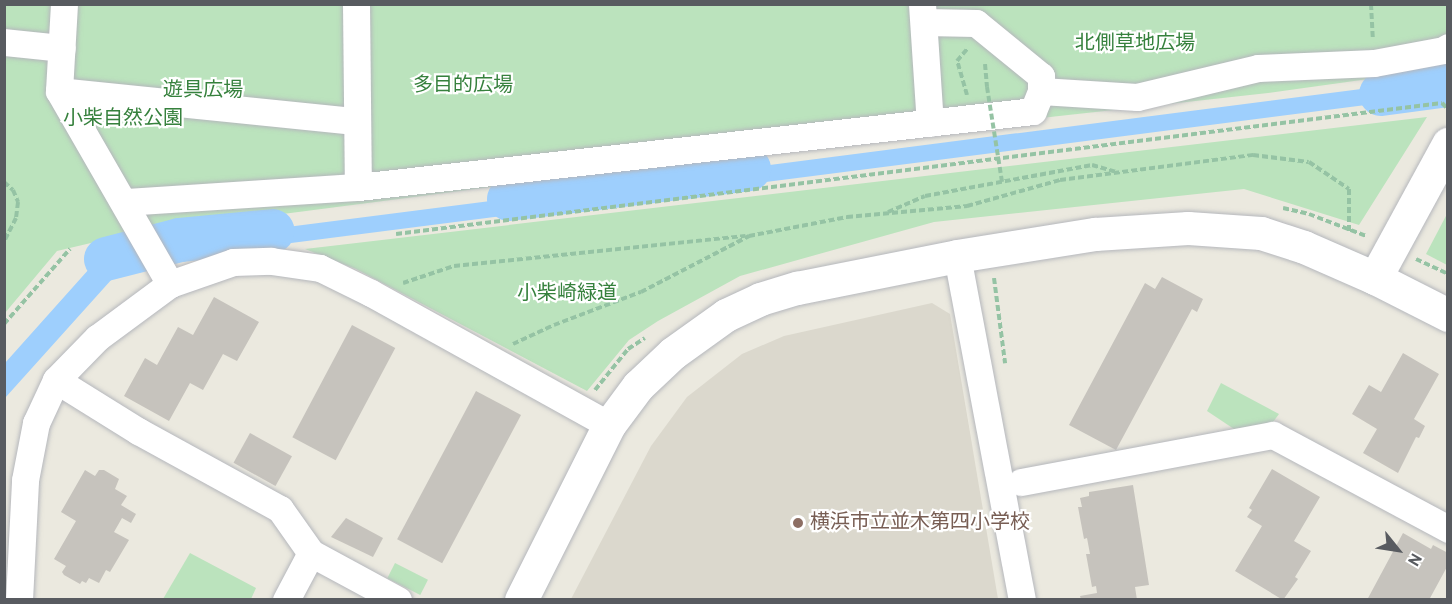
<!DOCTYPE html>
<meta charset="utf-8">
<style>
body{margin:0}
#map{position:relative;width:1452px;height:604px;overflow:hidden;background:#ebe9df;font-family:Overpass,"Noto Sans JP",sans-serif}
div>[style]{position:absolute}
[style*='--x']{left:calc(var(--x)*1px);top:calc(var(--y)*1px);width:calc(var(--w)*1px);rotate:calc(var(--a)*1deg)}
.education>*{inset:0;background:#dbd8cd}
.green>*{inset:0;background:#bbe3bd;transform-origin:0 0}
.water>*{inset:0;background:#9ecffd}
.river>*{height:44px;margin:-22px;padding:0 22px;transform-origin:22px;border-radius:22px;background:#9ecffd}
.building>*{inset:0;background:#c6c3bd;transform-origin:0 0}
.path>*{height:4px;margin-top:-2px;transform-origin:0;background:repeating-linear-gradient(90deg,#95c3a4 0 6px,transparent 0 9px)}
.roads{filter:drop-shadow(0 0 2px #b5b7bc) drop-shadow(0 0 2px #b5b7bc)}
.street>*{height:27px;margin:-13.5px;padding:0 13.5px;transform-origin:13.5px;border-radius:13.5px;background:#fff}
.secondary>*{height:33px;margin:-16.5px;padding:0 16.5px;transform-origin:16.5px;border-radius:16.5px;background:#fff}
.path-bridge>*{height:4px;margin-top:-2px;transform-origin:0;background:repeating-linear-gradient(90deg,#95c3a4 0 6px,transparent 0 9px)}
.dots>*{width:16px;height:16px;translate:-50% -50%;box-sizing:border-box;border:3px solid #fff;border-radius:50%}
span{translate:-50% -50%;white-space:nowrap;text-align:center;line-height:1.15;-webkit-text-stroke:4.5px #fff;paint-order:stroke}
.park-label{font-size:20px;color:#36813d}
.education-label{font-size:20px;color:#785e54}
.left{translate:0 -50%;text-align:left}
.frame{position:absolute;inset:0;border:6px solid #585b60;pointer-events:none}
.north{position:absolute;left:1368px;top:520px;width:60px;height:60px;-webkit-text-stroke:4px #fff;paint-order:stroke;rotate:120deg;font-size:16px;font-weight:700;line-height:24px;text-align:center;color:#585b60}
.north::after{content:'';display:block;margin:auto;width:21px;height:27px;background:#585b60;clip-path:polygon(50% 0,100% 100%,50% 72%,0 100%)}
</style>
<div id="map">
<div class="education">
<div style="clip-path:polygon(932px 303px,950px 314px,998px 599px,571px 599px,651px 446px,687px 397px,742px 354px,784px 336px)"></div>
</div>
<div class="green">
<div style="clip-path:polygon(5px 5px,1447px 5px,1447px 68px,1268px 93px,914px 132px,129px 234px,57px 251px,5px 313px)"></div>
<div style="clip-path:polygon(1427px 117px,1359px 225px,1244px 189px,934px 222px,740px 276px,658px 321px,629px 340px,587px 391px,356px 269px,305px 249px)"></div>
<div style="clip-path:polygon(1447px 214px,1447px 265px,1426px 254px)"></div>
<div style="clip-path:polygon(1221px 383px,1279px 414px,1270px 426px,1234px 429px,1207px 411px)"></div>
<div style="clip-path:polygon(190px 553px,256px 588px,251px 599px,163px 599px)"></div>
<div style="left:395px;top:563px;width:37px;height:17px;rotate:27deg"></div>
</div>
<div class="water">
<div style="clip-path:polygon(1439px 79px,1444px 95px,175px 258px,121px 269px,5px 398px,5px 402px,5px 363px,98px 259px,171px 242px)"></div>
</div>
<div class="river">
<div style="--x:1381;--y:94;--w:68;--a:-7.7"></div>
<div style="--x:509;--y:199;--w:242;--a:-7.1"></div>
<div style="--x:106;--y:259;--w:76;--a:-14.4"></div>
<div style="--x:180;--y:240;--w:93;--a:-5.5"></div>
</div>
<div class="building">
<div style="clip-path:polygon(1162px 277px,1203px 299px,1197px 312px,1192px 309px,1116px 450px,1069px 425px,1145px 283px,1155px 289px)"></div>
<div style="clip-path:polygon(214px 297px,259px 322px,237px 361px,223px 354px,203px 390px,190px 383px,169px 421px,124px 396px,145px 358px,157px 365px,178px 327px,193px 335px)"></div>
<div style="left:352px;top:325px;width:49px;height:127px;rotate:28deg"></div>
<div style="clip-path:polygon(1403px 353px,1439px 374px,1414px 419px,1425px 426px,1419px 438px,1416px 437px,1398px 473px,1363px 453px,1377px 429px,1352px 414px,1369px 385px,1381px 392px)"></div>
<div style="left:476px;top:391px;width:51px;height:168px;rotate:28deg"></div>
<div style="left:250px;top:433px;width:48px;height:34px;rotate:29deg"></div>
<div style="clip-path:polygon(1272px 469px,1320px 497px,1294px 541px,1311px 551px,1295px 577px,1298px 579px,1283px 600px,1235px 571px,1262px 526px,1247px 517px,1252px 510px,1249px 508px)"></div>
<div style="clip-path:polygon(85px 470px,95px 476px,99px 470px,104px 470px,119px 479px,115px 489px,127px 496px,121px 505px,136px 514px,131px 523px,122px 518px,114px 532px,129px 540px,110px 572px,106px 570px,99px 583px,89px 578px,86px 583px,82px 581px,80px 584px,64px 575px,62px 572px,66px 566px,54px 559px,76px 521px,61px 512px)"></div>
<div style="clip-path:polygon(1133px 485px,1149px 585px,1135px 587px,1137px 600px,1081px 600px,1080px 596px,1097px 593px,1096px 586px,1092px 587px,1086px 554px,1090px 554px,1087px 538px,1084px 539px,1078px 507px,1082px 507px,1080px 498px,1089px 496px,1089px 492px)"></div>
<div style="clip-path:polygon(346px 518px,383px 538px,373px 557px,331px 537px)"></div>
<div style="clip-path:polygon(1403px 533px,1431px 549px,1433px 545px,1448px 553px,1448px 565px,1429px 600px,1367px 600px)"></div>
</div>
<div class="path">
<div style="--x:1371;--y:4;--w:34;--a:87"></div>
<div style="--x:985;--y:64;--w:23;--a:85"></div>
<div style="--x:967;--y:95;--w:35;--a:-106"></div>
<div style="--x:957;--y:61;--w:17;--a:-50"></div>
<div style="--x:4;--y:182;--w:12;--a:42"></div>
<div style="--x:13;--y:190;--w:13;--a:67"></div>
<div style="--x:18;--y:202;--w:16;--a:97"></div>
<div style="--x:16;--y:218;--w:27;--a:117"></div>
<div style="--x:1283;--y:208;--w:27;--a:13"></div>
<div style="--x:1309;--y:214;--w:61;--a:21.1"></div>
<div style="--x:888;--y:212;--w:40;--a:-23.4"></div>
<div style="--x:925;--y:196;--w:170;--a:-10.5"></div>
<div style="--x:1092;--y:165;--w:25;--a:16"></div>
<div style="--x:396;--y:234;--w:1054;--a:-7.14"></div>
<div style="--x:1442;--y:103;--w:6;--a:45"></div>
<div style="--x:1416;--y:259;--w:35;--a:25"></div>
<div style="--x:994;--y:278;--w:86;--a:82.6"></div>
<div style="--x:403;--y:283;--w:54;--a:-18.4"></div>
<div style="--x:454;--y:266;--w:293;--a:-5.9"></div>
<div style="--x:4;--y:324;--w:100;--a:-48.7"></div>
<div style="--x:513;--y:344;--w:45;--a:-24.9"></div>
<div style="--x:554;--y:325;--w:93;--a:-20.8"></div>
<div style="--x:641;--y:292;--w:122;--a:-27.4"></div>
<div style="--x:749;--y:236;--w:100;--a:-11"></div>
<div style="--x:847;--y:217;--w:121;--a:-5.2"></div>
<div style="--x:967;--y:206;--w:97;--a:-15.6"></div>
<div style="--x:1060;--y:180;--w:195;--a:-7.4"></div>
<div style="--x:1253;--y:155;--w:56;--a:7.1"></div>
<div style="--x:1309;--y:162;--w:48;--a:34"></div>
<div style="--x:1349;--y:189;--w:43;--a:90"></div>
<div style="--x:595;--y:390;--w:53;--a:-51.2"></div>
<div style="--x:628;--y:349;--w:20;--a:-33"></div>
</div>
<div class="roads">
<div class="street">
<div style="--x:64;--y:4;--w:87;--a:93.3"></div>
<div style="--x:59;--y:91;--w:223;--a:60.1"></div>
<div style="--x:356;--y:4;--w:183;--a:89.4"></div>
<div style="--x:922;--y:4;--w:119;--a:86.2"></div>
<div style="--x:924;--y:22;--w:52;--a:1.1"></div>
<div style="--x:976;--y:23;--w:84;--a:39.2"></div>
<div style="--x:1041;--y:76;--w:15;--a:90"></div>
<div style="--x:4;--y:42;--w:58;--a:5.9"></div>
<div style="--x:59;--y:91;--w:299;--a:5.8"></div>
<div style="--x:125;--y:202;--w:233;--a:-3.7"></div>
<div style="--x:358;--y:187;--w:679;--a:-6.42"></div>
<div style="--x:1033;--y:111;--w:22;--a:-68"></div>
<div style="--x:1041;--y:91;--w:96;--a:3.6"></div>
<div style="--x:1137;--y:97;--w:124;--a:-13.5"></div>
<div style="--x:1258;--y:68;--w:116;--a:-2.5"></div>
<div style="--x:1374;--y:63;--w:71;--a:-10.5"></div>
<div style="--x:1444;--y:50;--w:5;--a:-37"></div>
<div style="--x:957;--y:256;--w:350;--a:79.3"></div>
<div style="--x:56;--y:380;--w:97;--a:31.9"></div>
<div style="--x:138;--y:431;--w:162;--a:28.8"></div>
<div style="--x:280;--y:509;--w:54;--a:54.8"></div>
<div style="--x:311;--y:553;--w:99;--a:28.4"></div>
<div style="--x:1021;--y:482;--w:256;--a:-10.6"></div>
<div style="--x:1273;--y:435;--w:199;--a:28.2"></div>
<div style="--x:19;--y:600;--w:120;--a:-87.1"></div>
<div style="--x:25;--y:480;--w:58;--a:-79.1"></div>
<div style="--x:36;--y:423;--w:47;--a:-65.1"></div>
<div style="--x:56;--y:380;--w:59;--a:-45.7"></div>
<div style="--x:97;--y:338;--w:91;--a:-36.5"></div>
<div style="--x:170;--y:284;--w:67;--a:-19.2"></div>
<div style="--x:233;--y:262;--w:38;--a:-2"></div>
<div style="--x:271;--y:261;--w:49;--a:8.1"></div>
<div style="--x:320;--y:268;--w:57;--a:26.1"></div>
<div style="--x:371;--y:293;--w:272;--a:29"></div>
<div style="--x:286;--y:600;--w:53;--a:-62"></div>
</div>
<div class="secondary">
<div style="--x:1375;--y:278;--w:153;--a:-61.4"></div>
<div style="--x:521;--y:600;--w:196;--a:-63.3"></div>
<div style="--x:609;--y:425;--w:49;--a:-53.4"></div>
<div style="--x:638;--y:386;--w:48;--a:-43.3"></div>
<div style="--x:673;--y:353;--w:65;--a:-35.6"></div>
<div style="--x:726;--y:315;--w:38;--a:-25"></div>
<div style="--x:760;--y:299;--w:39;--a:-17"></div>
<div style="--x:797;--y:288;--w:163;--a:-11.3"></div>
<div style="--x:957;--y:256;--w:140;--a:-9.1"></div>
<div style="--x:1095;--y:234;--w:93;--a:-3.7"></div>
<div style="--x:1188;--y:228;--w:73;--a:3.9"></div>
<div style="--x:1261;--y:233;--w:45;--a:18"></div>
<div style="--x:1304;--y:247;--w:77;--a:23.6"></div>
<div style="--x:1375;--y:278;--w:82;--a:26.9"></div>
</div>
</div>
<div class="path-bridge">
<div style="--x:987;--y:87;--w:96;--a:81"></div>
</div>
<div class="dots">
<div style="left:798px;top:523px;background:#8d6e63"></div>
</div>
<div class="park-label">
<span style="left:1135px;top:44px">北側草地広場</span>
<span style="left:463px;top:86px">多目的広場</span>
<span style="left:203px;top:91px">遊具広場</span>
<span style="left:123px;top:119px">小柴自然公園</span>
<span style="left:567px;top:294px">小柴崎緑道</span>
</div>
<div class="education-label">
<span class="left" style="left:810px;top:523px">横浜市立並木第四小学校</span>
</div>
<div class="frame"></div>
<div class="north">N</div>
</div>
